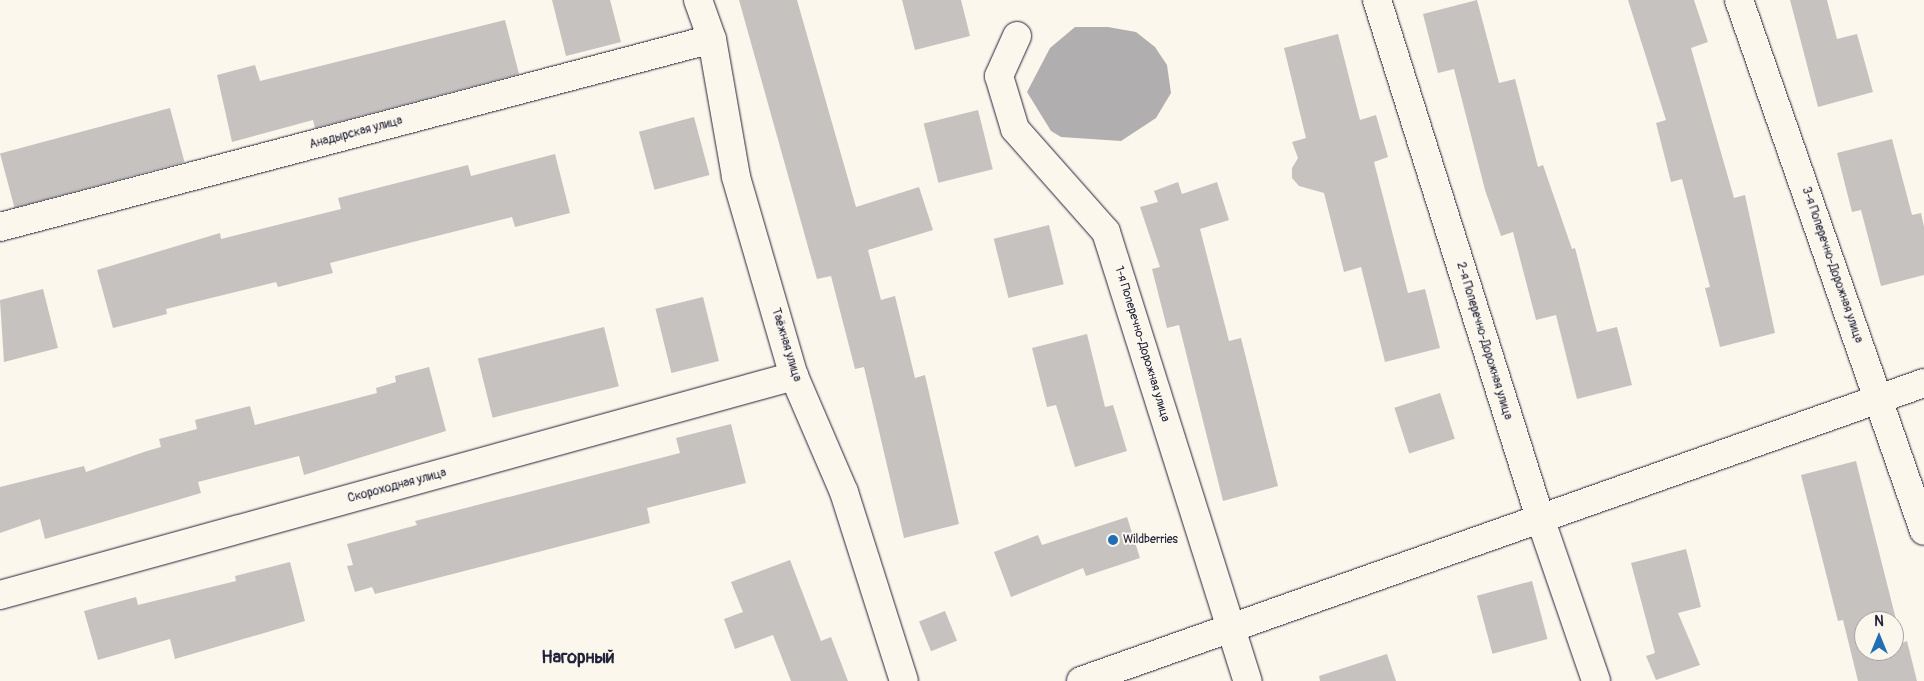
<!DOCTYPE html>
<meta charset="utf-8">
<style>
body{margin:0}
#map{position:relative;width:1924px;height:681px;overflow:hidden;background:#fbf7ec;font-family:Pangolin,sans-serif}
div>[style]{position:absolute}
[style*='--x']{left:calc(var(--x)*1px);top:calc(var(--y)*1px);width:calc(var(--w)*1px);rotate:calc(var(--a)*1deg)}
.water>*{inset:0;background:#b1aeb0}
.building>*{inset:0;background:#c6c2c0;transform-origin:0 0}
.roads{filter:drop-shadow(0 0 1px #22223b) drop-shadow(0 0 1px #22223b)}
.minor>*{height:28px;margin:-14px;padding:0 14px;transform-origin:14px;border-radius:14px;background:#fbf7ec}
.tertiary>*{height:28px;margin:-14px;padding:0 14px;transform-origin:14px;border-radius:14px;background:#fbf7ec}
.dots>*{width:14px;height:14px;translate:-50% -50%;box-sizing:border-box;border:2px solid #fbf7ec;border-radius:50%}
span{translate:-50% -50%;white-space:nowrap;text-align:center;line-height:1.15;-webkit-text-stroke:4px #fbf7ec;paint-order:stroke}
.street-label{font-size:12px;color:#22223b}
.poi-label{font-size:12px;color:#22223b}
.left{translate:0 -50%;text-align:left}
.district-label{font-size:18px;color:#22223b;font-weight:700}
.north{position:absolute;left:1854px;top:611px;width:50px;height:50px;box-sizing:border-box;background:#fbf7ec;border:1px solid #a4a2a5;border-radius:50%;rotate:0deg;font-size:14px;font-weight:700;line-height:20px;text-align:center;color:#22223b}
.north::after{content:'';display:block;margin:auto;width:18px;height:22px;background:#1f6fb2;clip-path:polygon(50% 0,100% 100%,50% 72%,0 100%)}
</style>
<div id="map">
<div class="water">
<div style="clip-path:polygon(1075px 27px,1108px 27px,1136px 32px,1155px 47px,1167px 65px,1171px 93px,1156px 118px,1121px 141px,1061px 137px,1051px 131px,1027px 92px,1050px 48px)"></div>
</div>
<div class="building">
<div style="clip-path:polygon(552px 0,610px 0,621px 42px,566px 56px)"></div>
<div style="clip-path:polygon(739px 0,797px 0,856px 207px,919px 187px,933px 230px,868px 250px,881px 300px,895px 296px,915px 378px,925px 375px,959px 524px,904px 538px,864px 367px,855px 369px,831px 276px,817px 279px)"></div>
<div style="clip-path:polygon(902px 0,961px 0,970px 36px,915px 50px)"></div>
<div style="clip-path:polygon(1477px 0,1499px 83px,1515px 79px,1538px 167px,1543px 165px,1572px 249px,1575px 248px,1597px 332px,1617px 327px,1632px 385px,1577px 399px,1556px 315px,1536px 320px,1513px 232px,1501px 236px,1485px 190px,1454px 69px,1438px 73px,1423px 14px)"></div>
<div style="clip-path:polygon(1628px 0,1694px 0,1708px 42px,1691px 48px,1734px 198px,1745px 195px,1775px 333px,1720px 347px,1705px 288px,1710px 287px,1682px 179px,1671px 182px,1656px 123px,1666px 120px)"></div>
<div style="clip-path:polygon(1790px 0,1827px 0,1837px 39px,1857px 34px,1873px 92px,1818px 107px)"></div>
<div style="clip-path:polygon(505px 20px,519px 74px,315px 128px,313px 120px,232px 142px,217px 75px,255px 65px,260px 81px)"></div>
<div style="clip-path:polygon(1338px 34px,1360px 120px,1376px 115px,1388px 157px,1374px 162px,1408px 293px,1425px 289px,1440px 348px,1385px 362px,1361px 267px,1344px 272px,1324px 193px,1299px 186px,1292px 178px,1292px 168px,1298px 158px,1292px 142px,1306px 138px,1284px 48px)"></div>
<div style="left:170px;top:108px;width:56px;height:176px;rotate:75deg"></div>
<div style="left:978px;top:110px;width:61px;height:56px;rotate:76deg"></div>
<div style="left:694px;top:117px;width:60px;height:57px;rotate:75deg"></div>
<div style="clip-path:polygon(1892px 139px,1912px 215px,1921px 213px,1924px 227px,1924px 275px,1881px 286px,1861px 210px,1852px 212px,1837px 153px)"></div>
<div style="clip-path:polygon(555px 154px,570px 213px,515px 227px,512px 217px,405px 244px,330px 263px,333px 273px,278px 287px,276px 282px,166px 309px,167px 314px,113px 328px,97px 270px,220px 233px,221px 239px,341px 209px,338px 198px,468px 165px,471px 176px)"></div>
<div style="clip-path:polygon(1178px 182px,1182px 194px,1217px 182px,1229px 220px,1200px 229px,1229px 341px,1241px 338px,1278px 486px,1223px 501px,1179px 325px,1167px 328px,1152px 269px,1160px 267px,1140px 207px,1158px 202px,1154px 191px)"></div>
<div style="left:1049px;top:225px;width:61px;height:57px;rotate:76deg"></div>
<div style="clip-path:polygon(43px 289px,58px 348px,4px 362px,0 300px)"></div>
<div style="left:703px;top:297px;width:66px;height:49px;rotate:76deg"></div>
<div style="left:604px;top:327px;width:61px;height:130px;rotate:76deg"></div>
<div style="clip-path:polygon(1087px 334px,1105px 407px,1113px 405px,1127px 451px,1075px 467px,1056px 405px,1047px 407px,1032px 348px)"></div>
<div style="clip-path:polygon(429px 367px,446px 431px,304px 475px,299px 456px,198px 482px,201px 493px,45px 539px,40px 519px,0 533px,0 487px,84px 466px,86px 472px,147px 451px,161px 447px,159px 439px,197px 429px,195px 420px,250px 406px,255px 425px,377px 393px,376px 388px,396px 382px,395px 376px)"></div>
<div style="left:1440px;top:393px;width:48px;height:48px;rotate:72deg"></div>
<div style="clip-path:polygon(731px 424px,746px 483px,647px 508px,650px 523px,375px 594px,372px 587px,355px 592px,347px 566px,353px 565px,347px 544px,417px 525px,415px 521px,680px 453px,676px 438px)"></div>
<div style="clip-path:polygon(evenodd,1856px 461px,1902px 643px,1907px 641px,1917px 681px,1858px 681px,1843px 620px,1838px 621px,1801px 475px,1856px 461px,1864px 621px,1894px 621px,1894px 651px,1864px 651px,1864px 621px)"></div>
<div style="clip-path:polygon(1127px 517px,1140px 558px,1086px 576px,1083px 568px,1011px 597px,994px 552px,1038px 535px,1042px 545px)"></div>
<div style="clip-path:polygon(1686px 549px,1701px 607px,1678px 613px,1700px 665px,1656px 680px,1646px 656px,1655px 653px,1631px 563px)"></div>
<div style="clip-path:polygon(790px 560px,821px 641px,831px 637px,848px 681px,791px 681px,773px 635px,735px 649px,724px 619px,743px 612px,731px 582px)"></div>
<div style="clip-path:polygon(290px 562px,305px 621px,175px 659px,170px 639px,98px 660px,84px 611px,136px 597px,138px 605px,236px 581px,235px 576px)"></div>
<div style="left:1532px;top:581px;width:60px;height:57px;rotate:75deg"></div>
<div style="left:945px;top:611px;width:32px;height:28px;rotate:68deg"></div>
<div style="clip-path:polygon(1387px 654px,1396px 681px,1320px 681px,1319px 676px)"></div>
</div>
<div class="roads">
<div class="minor">
<div style="--x:698;--y:0;--w:41;--a:70.3"></div>
<div style="--x:712;--y:39;--w:140;--a:80.1"></div>
<div style="--x:736;--y:177;--w:207;--a:73.8"></div>
<div style="--x:794;--y:376;--w:126;--a:66.7"></div>
<div style="--x:844;--y:492;--w:198;--a:72.4"></div>
<div style="--x:1377;--y:0;--w:543;--a:72.53"></div>
<div style="--x:1540;--y:518;--w:172;--a:71"></div>
<div style="--x:1739;--y:0;--w:562;--a:70.79"></div>
<div style="--x:1017;--y:36;--w:44;--a:114.2"></div>
<div style="--x:999;--y:76;--w:55;--a:73.2"></div>
<div style="--x:1015;--y:129;--w:137;--a:48.5"></div>
<div style="--x:1106;--y:232;--w:471;--a:72.5"></div>
<div style="--x:0;--y:227;--w:736;--a:-14.79"></div>
<div style="--x:0;--y:595;--w:824;--a:-15.42"></div>
</div>
<div class="tertiary">
<div style="--x:1081;--y:681;--w:894;--a:-19.47"></div>
</div>
</div>
<div class="dots">
<div style="left:1113px;top:540px;background:#1f6fb2"></div>
</div>
<div class="street-label">
<span style="left:356px;top:133px;rotate:-15deg">Анадырская улица</span>
<span style="left:1832px;top:265px;rotate:71deg">3-я Поперечно-Дорожная улица</span>
<span style="left:1484px;top:341px;rotate:73deg">2-я Поперечно-Дорожная улица</span>
<span style="left:1142px;top:344px;rotate:73deg">1-я Поперечно-Дорожная улица</span>
<span style="left:786px;top:345px;rotate:73deg">Таёжная улица</span>
<span style="left:397px;top:486px;rotate:-15deg">Скороходная улица</span>
</div>
<div class="poi-label">
<span class="left" style="left:1123px;top:540px">Wildberries</span>
</div>
<div class="district-label">
<span style="left:578px;top:658px">Нагорный</span>
</div>
<div class="north">N</div>
</div>
